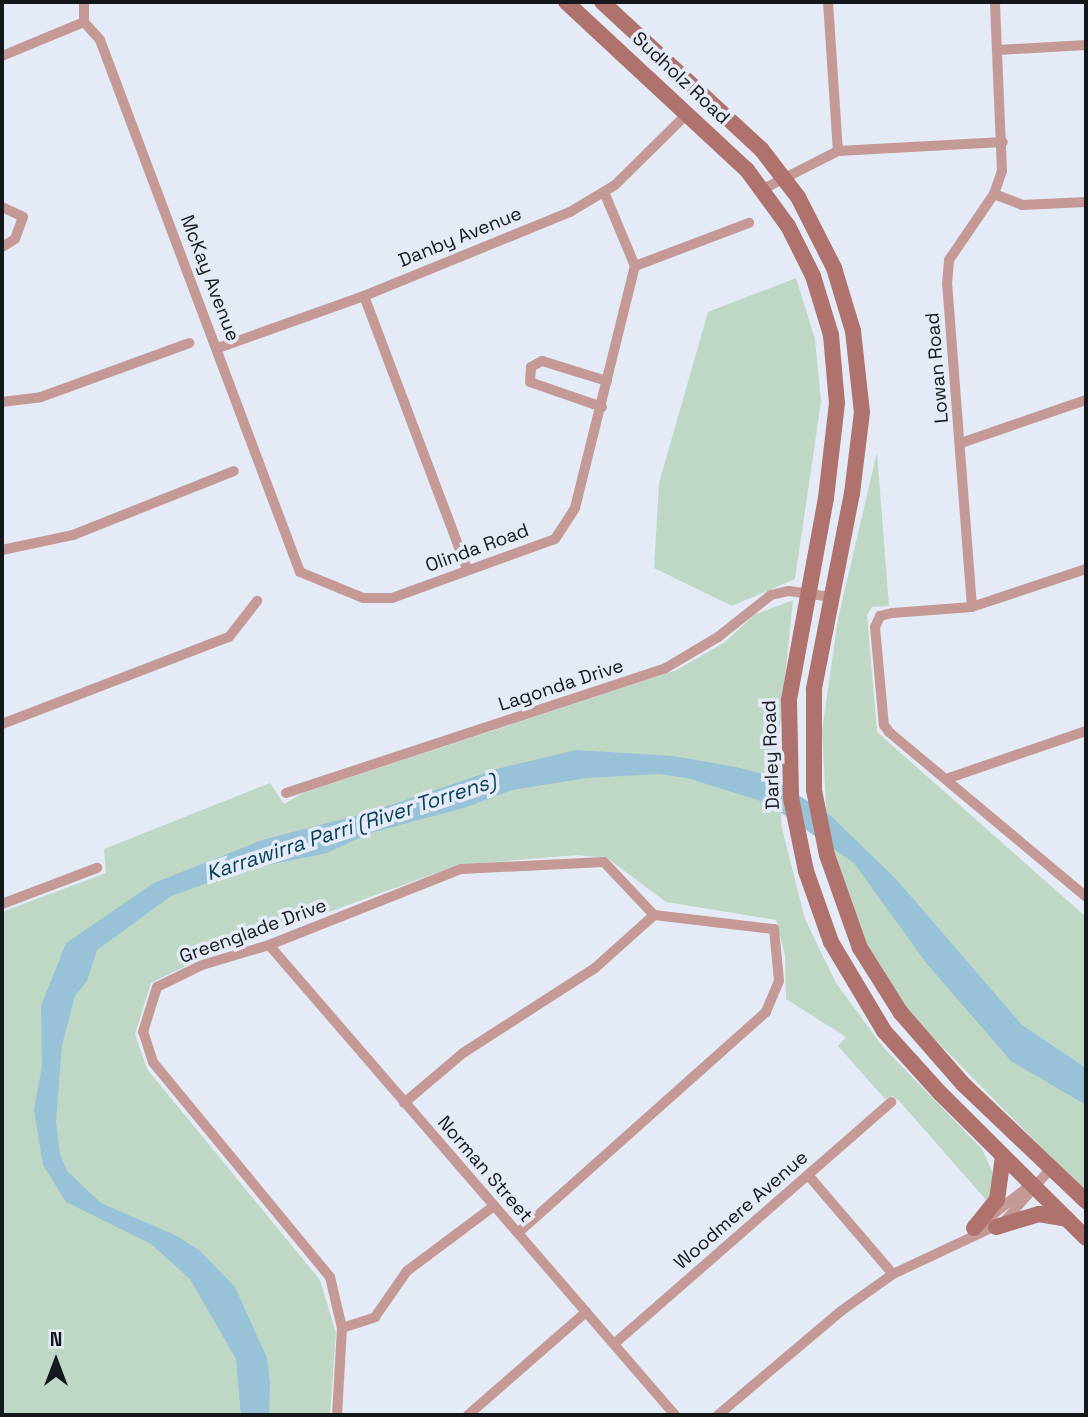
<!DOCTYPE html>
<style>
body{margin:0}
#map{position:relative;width:1088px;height:1417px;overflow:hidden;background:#e4ebf6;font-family:"Space Grotesk",sans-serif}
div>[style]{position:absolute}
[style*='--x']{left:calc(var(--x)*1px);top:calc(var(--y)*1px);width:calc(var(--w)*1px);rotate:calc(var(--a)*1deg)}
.green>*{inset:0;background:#bfd8c5}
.water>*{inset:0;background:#97c2d8}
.street>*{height:10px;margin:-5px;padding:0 5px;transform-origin:5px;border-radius:5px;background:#c59a96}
.secondary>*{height:16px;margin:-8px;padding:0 8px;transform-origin:8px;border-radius:8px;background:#af726d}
span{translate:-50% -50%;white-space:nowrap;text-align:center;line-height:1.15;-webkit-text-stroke:7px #e4ebf6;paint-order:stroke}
.street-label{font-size:19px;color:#15181b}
.water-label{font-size:21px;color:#064158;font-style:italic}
.frame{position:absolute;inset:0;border:4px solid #15181b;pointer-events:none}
.north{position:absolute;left:21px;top:1326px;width:70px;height:70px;-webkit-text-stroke:5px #e4ebf6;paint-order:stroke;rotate:0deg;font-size:19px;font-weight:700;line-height:28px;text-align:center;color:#15181b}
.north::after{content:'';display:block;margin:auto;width:24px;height:32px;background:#15181b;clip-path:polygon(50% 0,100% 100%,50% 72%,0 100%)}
</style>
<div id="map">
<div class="green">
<div style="clip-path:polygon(796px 278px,815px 339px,821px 402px,795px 579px,732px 606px,654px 568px,659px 483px,708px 312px)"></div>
<div style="clip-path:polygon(877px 452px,889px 606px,872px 607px,867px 615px,877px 732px,1086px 917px,1086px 1193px,912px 1016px,870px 951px,844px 891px,827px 821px,822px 731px,838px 619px)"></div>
<div style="clip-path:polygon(793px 600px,776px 766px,782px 828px,805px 919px,836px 983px,883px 1047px,982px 1149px,992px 1171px,993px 1190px,988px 1202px,900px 1102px,893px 1096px,885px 1099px,838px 1046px,846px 1037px,786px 999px,785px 955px,776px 920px,666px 902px,607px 858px,577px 855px,458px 865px,200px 959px,151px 983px,135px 1034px,147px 1069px,320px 1280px,336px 1333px,330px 1415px,2px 1415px,2px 912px,106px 873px,104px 849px,270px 783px,284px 804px,303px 793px,677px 670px,725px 642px,754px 615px)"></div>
</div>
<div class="water">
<div style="clip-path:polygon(576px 750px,673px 756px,736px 767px,767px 775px,831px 816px,896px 879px,1022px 1025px,1086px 1068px,1086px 1105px,1011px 1061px,927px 964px,854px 863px,767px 803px,687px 778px,658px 774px,587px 778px,512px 790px,464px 808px,370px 833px,327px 853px,244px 870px,171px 896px,97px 950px,87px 981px,75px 996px,62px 1045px,56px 1122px,60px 1154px,67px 1171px,101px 1203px,175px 1235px,199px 1250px,235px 1287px,267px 1358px,270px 1383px,269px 1415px,241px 1415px,236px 1359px,190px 1279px,151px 1244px,66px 1202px,43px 1165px,34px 1110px,42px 1066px,41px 1006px,66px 943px,154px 883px,262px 840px,370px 812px,497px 769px)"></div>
</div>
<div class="street">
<div style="--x:84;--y:2;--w:20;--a:90"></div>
<div style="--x:828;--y:2;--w:149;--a:86.2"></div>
<div style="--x:84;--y:22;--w:24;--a:48"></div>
<div style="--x:100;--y:40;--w:568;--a:69.4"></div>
<div style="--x:300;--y:572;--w:68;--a:22.4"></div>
<div style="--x:363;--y:598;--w:29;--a:0"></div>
<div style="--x:392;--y:598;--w:173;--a:-19.9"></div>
<div style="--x:555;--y:539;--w:37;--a:-57"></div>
<div style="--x:575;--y:508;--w:249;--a:-76.1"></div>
<div style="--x:635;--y:266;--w:80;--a:-112.7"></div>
<div style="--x:998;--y:50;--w:88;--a:-3.3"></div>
<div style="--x:2;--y:56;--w:89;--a:-22.5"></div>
<div style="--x:763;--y:189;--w:84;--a:-26.9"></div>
<div style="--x:838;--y:151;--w:165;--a:-3.1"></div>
<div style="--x:994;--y:194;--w:30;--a:21"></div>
<div style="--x:1022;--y:205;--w:64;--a:-2.7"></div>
<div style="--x:2;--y:207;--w:23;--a:25"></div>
<div style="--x:23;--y:217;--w:23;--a:110"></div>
<div style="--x:15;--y:239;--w:15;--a:148"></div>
<div style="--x:635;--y:266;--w:122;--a:-20.7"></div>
<div style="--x:364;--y:296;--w:292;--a:69.3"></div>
<div style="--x:218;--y:348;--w:155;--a:-19.6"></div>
<div style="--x:364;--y:296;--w:222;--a:-22.2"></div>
<div style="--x:570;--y:212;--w:52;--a:-31"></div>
<div style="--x:615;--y:185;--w:103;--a:-44.6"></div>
<div style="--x:2;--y:402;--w:39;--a:-7"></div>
<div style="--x:41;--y:397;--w:158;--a:-20"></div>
<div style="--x:602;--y:407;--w:76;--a:-160.9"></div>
<div style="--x:530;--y:382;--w:15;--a:-86"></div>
<div style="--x:531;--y:367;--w:13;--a:-29"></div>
<div style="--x:542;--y:361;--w:68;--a:17.1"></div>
<div style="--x:961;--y:443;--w:132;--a:-19"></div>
<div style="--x:2;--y:550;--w:73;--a:-11.9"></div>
<div style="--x:73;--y:535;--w:173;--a:-21.7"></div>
<div style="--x:1086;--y:569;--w:120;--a:161.6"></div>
<div style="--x:972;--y:607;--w:80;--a:175.7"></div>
<div style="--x:892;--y:613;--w:12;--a:166"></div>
<div style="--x:880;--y:616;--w:12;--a:114"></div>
<div style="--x:875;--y:627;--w:98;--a:84.8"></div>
<div style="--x:884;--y:725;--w:9;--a:54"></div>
<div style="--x:889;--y:732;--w:257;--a:39.9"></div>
<div style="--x:972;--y:607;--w:324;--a:-94.4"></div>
<div style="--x:947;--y:284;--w:24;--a:-85"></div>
<div style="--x:949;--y:260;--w:80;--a:-55.7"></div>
<div style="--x:994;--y:194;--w:24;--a:-71"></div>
<div style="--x:1002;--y:171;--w:169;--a:-92.4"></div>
<div style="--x:2;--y:724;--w:243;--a:-21"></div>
<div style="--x:229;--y:637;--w:46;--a:-52.1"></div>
<div style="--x:946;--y:779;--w:148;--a:-18.9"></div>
<div style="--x:286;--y:793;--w:398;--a:-18.2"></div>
<div style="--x:664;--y:669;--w:63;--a:-30.7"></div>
<div style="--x:718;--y:637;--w:68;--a:-38.4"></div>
<div style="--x:771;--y:595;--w:18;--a:-13"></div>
<div style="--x:789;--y:591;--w:42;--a:8.1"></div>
<div style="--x:2;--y:904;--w:102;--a:-20.8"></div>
<div style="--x:269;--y:945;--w:621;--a:49.18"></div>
<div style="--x:404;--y:1103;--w:77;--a:-40.3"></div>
<div style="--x:463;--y:1053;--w:157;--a:-32.8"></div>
<div style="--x:595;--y:968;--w:79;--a:-41.9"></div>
<div style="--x:808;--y:1175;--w:130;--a:49.4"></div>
<div style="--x:981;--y:1224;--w:68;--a:-38.4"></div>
<div style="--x:342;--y:1328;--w:35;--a:-18"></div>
<div style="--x:375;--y:1317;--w:56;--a:-55.2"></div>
<div style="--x:407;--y:1271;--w:109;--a:-36.8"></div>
<div style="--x:614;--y:1344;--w:368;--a:-41.1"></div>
<div style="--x:337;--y:1415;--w:87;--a:-86.7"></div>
<div style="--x:342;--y:1328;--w:52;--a:-103.2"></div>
<div style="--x:330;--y:1277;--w:278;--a:-129.5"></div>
<div style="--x:153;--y:1062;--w:32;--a:-108"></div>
<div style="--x:143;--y:1032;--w:47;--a:-72.7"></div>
<div style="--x:157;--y:987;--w:50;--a:-26.1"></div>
<div style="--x:202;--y:965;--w:70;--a:-16.6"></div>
<div style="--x:269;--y:945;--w:206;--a:-21.6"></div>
<div style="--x:461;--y:869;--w:143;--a:-2.8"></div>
<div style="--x:604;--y:862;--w:73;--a:46.7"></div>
<div style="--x:654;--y:915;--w:121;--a:6.7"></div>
<div style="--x:774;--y:929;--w:52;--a:84.5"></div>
<div style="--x:779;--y:981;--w:34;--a:113"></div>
<div style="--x:766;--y:1012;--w:332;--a:138.3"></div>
<div style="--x:468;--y:1415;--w:157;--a:-41.1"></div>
<div style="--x:718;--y:1415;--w:161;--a:-40.2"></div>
<div style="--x:841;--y:1311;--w:64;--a:-35.4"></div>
<div style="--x:893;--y:1274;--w:123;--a:-25.1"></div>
<div style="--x:1004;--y:1222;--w:73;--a:-48.9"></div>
</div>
<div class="secondary">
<div style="--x:566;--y:2;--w:247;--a:42.9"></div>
<div style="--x:747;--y:170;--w:69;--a:53.8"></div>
<div style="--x:788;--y:226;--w:56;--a:63.4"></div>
<div style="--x:813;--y:276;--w:62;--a:73"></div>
<div style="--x:831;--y:335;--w:68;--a:85"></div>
<div style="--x:837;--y:403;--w:96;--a:96.6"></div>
<div style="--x:826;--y:498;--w:205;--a:100.4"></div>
<div style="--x:789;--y:700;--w:98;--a:88.8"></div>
<div style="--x:791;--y:798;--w:75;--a:78.4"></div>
<div style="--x:806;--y:871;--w:75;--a:70.6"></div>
<div style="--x:831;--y:942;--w:104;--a:59.2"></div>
<div style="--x:884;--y:1031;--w:84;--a:47.9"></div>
<div style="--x:940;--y:1093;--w:206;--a:44.8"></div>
<div style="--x:602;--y:2;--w:217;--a:42.8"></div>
<div style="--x:761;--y:149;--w:61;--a:52.4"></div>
<div style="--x:798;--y:197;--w:80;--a:63.1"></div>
<div style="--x:834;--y:268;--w:66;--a:73.2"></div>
<div style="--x:853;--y:331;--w:81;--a:83.7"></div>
<div style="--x:862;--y:412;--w:82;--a:97"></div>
<div style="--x:852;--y:493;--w:200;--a:101"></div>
<div style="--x:814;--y:689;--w:101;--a:90"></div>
<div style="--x:814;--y:790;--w:66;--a:78.7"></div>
<div style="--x:827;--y:855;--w:99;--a:70.5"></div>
<div style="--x:860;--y:948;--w:77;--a:57.8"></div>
<div style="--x:901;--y:1013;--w:94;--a:48.9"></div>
<div style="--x:963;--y:1084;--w:170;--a:43.6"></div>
<div style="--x:996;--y:1227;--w:45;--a:-16.8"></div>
<div style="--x:1039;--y:1214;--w:28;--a:10"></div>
<div style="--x:974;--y:1228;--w:36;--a:-51"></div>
<div style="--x:997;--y:1200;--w:44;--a:-82.2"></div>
</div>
<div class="street-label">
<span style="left:681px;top:78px;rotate:43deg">Sudholz Road</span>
<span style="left:460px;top:237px;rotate:-22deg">Danby Avenue</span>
<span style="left:210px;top:278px;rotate:69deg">McKay Avenue</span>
<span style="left:937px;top:368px;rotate:-95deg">Lowan Road</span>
<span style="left:477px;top:548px;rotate:-20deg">Olinda Road</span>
<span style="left:561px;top:685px;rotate:-18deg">Lagonda Drive</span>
<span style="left:771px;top:755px;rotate:-92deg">Darley Road</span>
<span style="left:253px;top:931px;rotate:-20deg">Greenglade Drive</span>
<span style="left:485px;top:1169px;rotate:49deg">Norman Street</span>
<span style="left:741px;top:1210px;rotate:-41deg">Woodmere Avenue</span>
</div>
<div class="water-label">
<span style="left:351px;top:827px;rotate:-18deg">Karrawirra Parri (River Torrens)</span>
</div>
<div class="frame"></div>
<div class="north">N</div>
</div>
